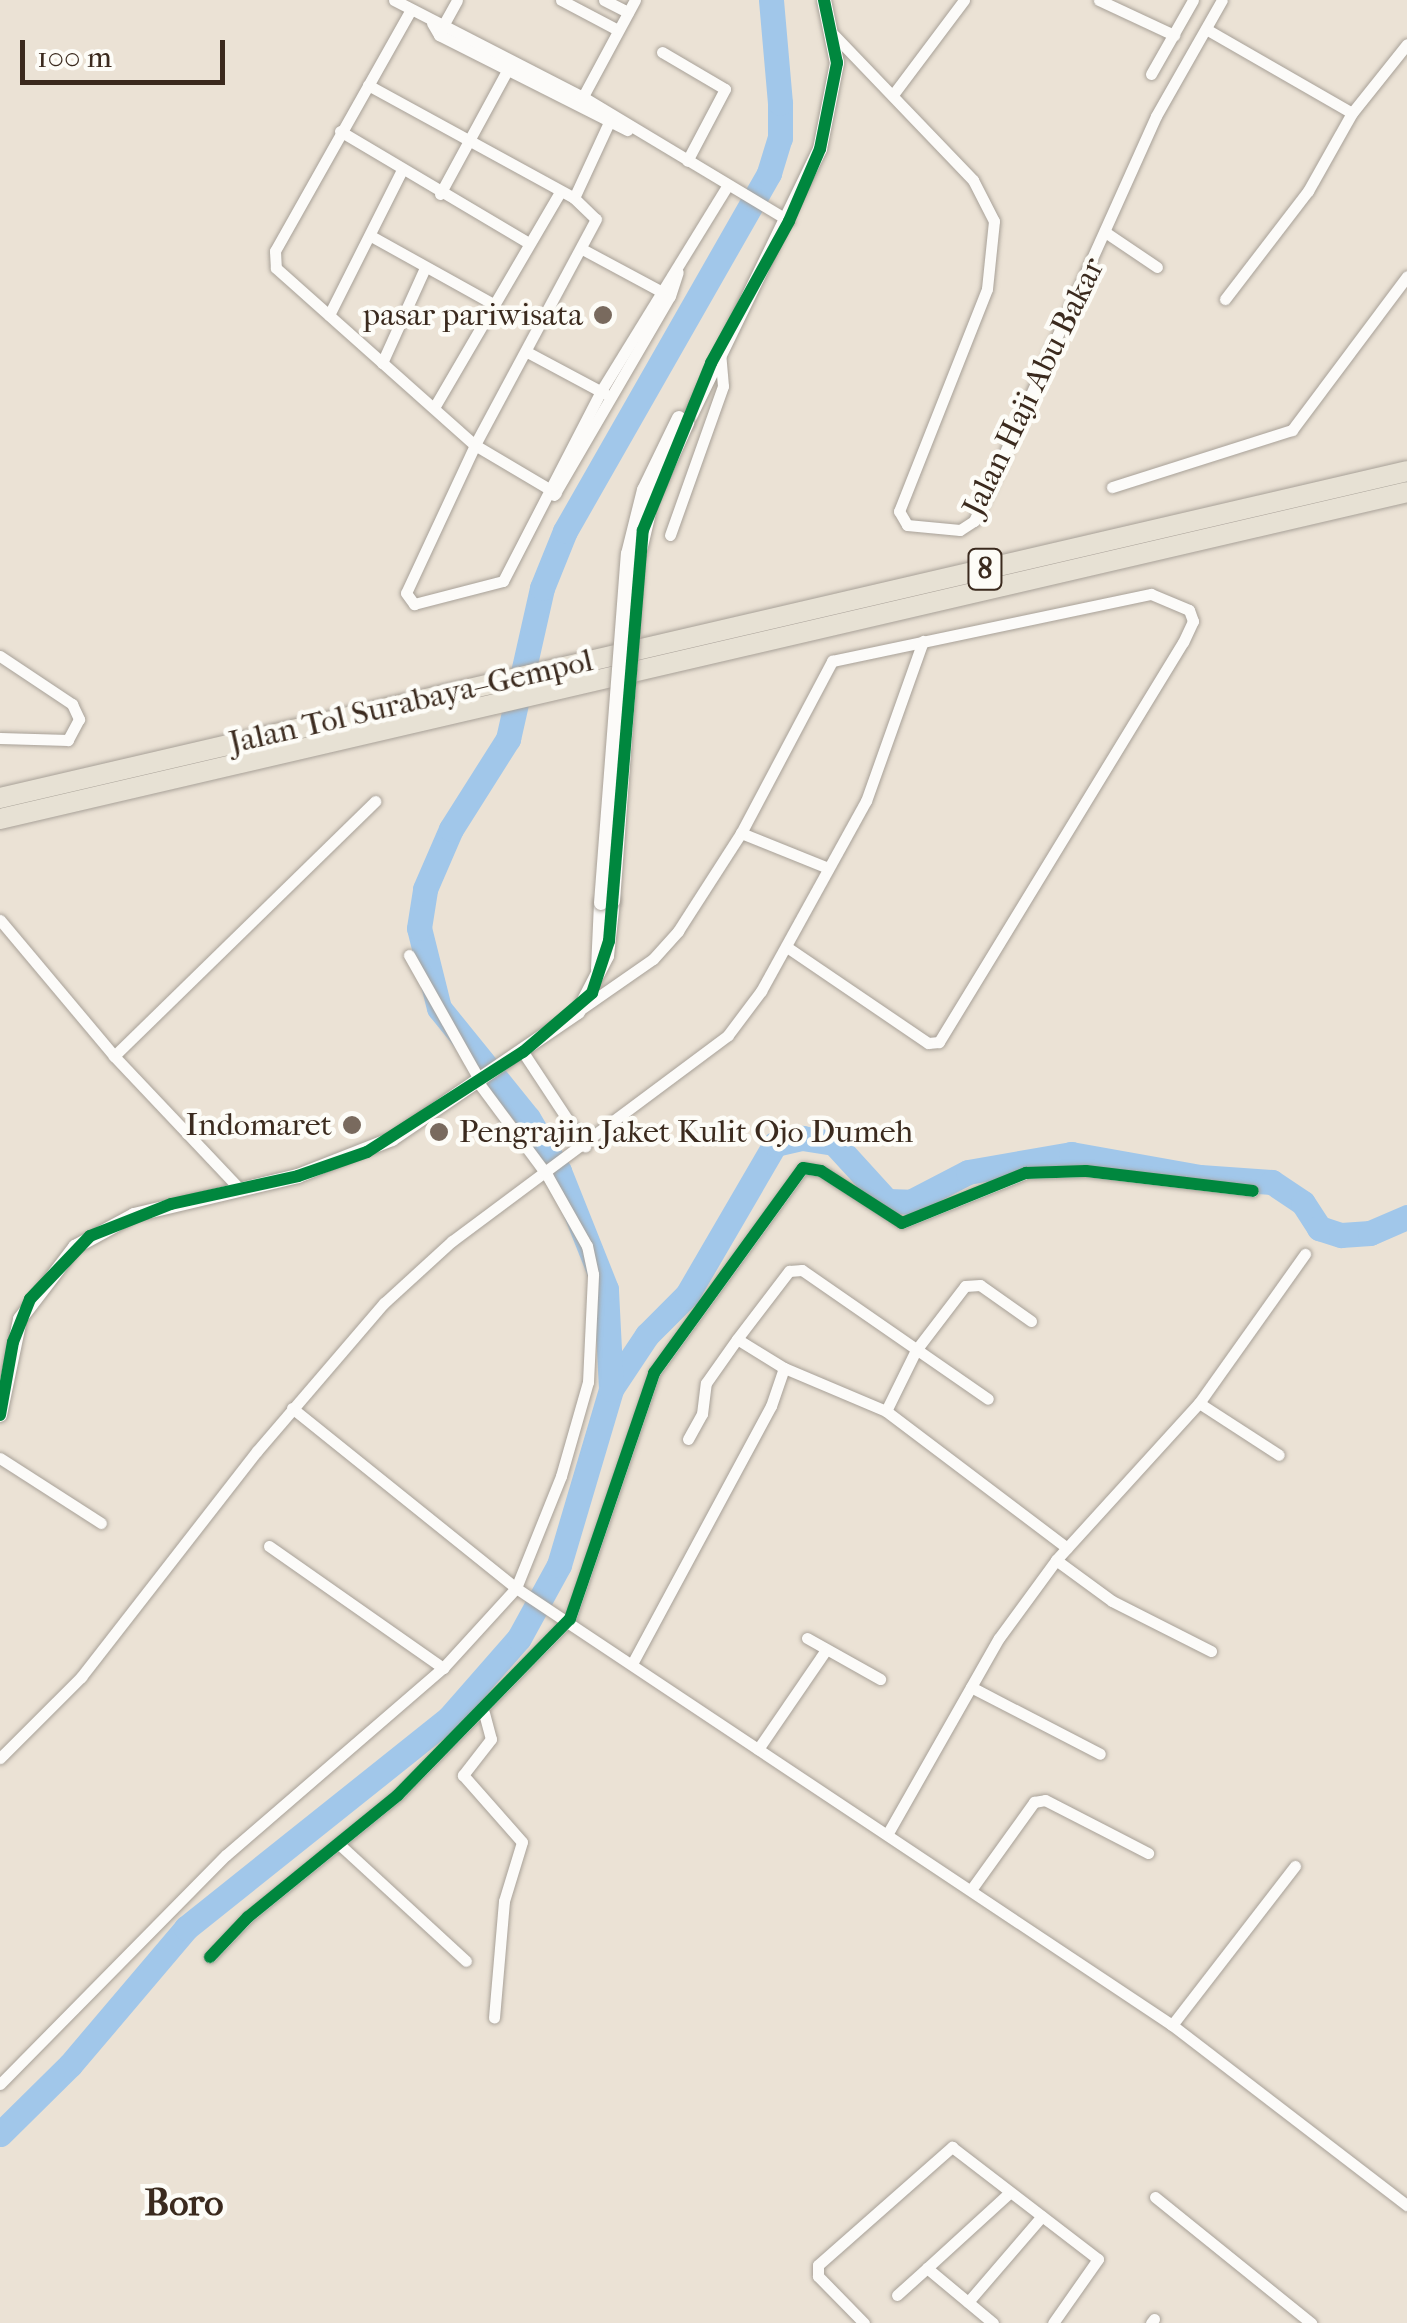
<!DOCTYPE html>
<meta charset="utf-8">
<style>
body{margin:0}
#map{position:relative;width:1407px;height:2323px;overflow:hidden;background:#ebe2d5;font-family:"IM FELL French Canon",serif}
div>[style]{position:absolute}
[style*='--x']{left:calc(var(--x)*1px);top:calc(var(--y)*1px);width:calc(var(--w)*1px);rotate:calc(var(--a)*1deg)}
.river>*{height:25px;margin:-12.5px;padding:0 12.5px;transform-origin:12.5px;border-radius:12.5px;background:#a1c7ea}
.roads{filter:drop-shadow(0 0 2px #a8a198) drop-shadow(0 0 2px #a8a198)}
.minor>*{height:11px;margin:-5.5px;padding:0 5.5px;transform-origin:5.5px;border-radius:5.5px;background:#fcfbf9}
.tertiary>*{height:14px;margin:-7px;padding:0 7px;transform-origin:7px;border-radius:7px;background:#fcfbf9}
.motorway>*{height:20px;margin:-10px;padding:0 10px;transform-origin:10px;border-radius:10px;background:#e7e1d4}
.bridges{filter:drop-shadow(0 0 2px #a8a198) drop-shadow(0 0 2px #a8a198)}
.tertiary-bridge>*{height:14px;margin:-7px;padding:0 7px;transform-origin:7px;border-radius:7px;background:#fcfbf9}
.cycleway>*{height:12px;margin:-6px;padding:0 6px;transform-origin:6px;border-radius:6px;background:#00873e}
.dots>*{width:28px;height:28px;translate:-50% -50%;box-sizing:border-box;border:5px solid #fdfcf7;border-radius:50%}
span{translate:-50% -50%;white-space:nowrap;text-align:center;line-height:1.15;-webkit-text-stroke:9px #fdfcf7;paint-order:stroke}
.shield-label span{padding:2px 8px;background:#fdfcf7;border:2px solid;border-radius:8px;-webkit-text-stroke-width:0}
.shield-label{font-size:30px;color:#3b2a1e;font-weight:700}
.poi-label{font-size:32px;color:#3b2a1e}
.right{translate:-100% -50%;text-align:right}
.left{translate:0 -50%;text-align:left}
.street-label{font-size:32px;color:#3b2a1e}
.quarter-label{font-size:38px;color:#3b2a1e;font-weight:700}
.scale{position:absolute;left:20px;top:40px;width:205px;height:45px;box-sizing:border-box;border:5px solid #3b2a1e;border-top:0;padding-left:12px;font-size:30px;line-height:35px;white-space:nowrap;color:#3b2a1e;-webkit-text-stroke:8px #fdfcf7;paint-order:stroke}
</style>
<div id="map">
<div class="river">
<div style="--x:611;--y:1389;--w:65;--a:-56.3"></div>
<div style="--x:647;--y:1335;--w:57;--a:-45"></div>
<div style="--x:687;--y:1295;--w:175;--a:-59.8"></div>
<div style="--x:775;--y:1144;--w:28;--a:-13"></div>
<div style="--x:802;--y:1138;--w:32;--a:9"></div>
<div style="--x:834;--y:1143;--w:79;--a:47.6"></div>
<div style="--x:887;--y:1201;--w:23;--a:2"></div>
<div style="--x:910;--y:1202;--w:65;--a:-27.3"></div>
<div style="--x:968;--y:1172;--w:105;--a:-9.9"></div>
<div style="--x:1071;--y:1154;--w:131;--a:10.1"></div>
<div style="--x:1200;--y:1177;--w:72;--a:4"></div>
<div style="--x:1272;--y:1182;--w:37;--a:34"></div>
<div style="--x:1303;--y:1203;--w:30;--a:57"></div>
<div style="--x:1319;--y:1228;--w:23;--a:18"></div>
<div style="--x:1341;--y:1235;--w:29;--a:-4"></div>
<div style="--x:1370;--y:1233;--w:40;--a:-23.4"></div>
<div style="--x:0;--y:2134;--w:98;--a:-44.6"></div>
<div style="--x:70;--y:2065;--w:180;--a:-49.7"></div>
<div style="--x:186;--y:1928;--w:337;--a:-38.6"></div>
<div style="--x:449;--y:1718;--w:106;--a:-48.8"></div>
<div style="--x:519;--y:1638;--w:83;--a:-61.3"></div>
<div style="--x:559;--y:1565;--w:184;--a:-73.5"></div>
<div style="--x:611;--y:1389;--w:100;--a:-92.9"></div>
<div style="--x:606;--y:1289;--w:127;--a:-111.7"></div>
<div style="--x:559;--y:1171;--w:61;--a:-120.3"></div>
<div style="--x:528;--y:1118;--w:141;--a:-129"></div>
<div style="--x:439;--y:1008;--w:82;--a:-104"></div>
<div style="--x:419;--y:928;--w:39;--a:-81"></div>
<div style="--x:425;--y:889;--w:65;--a:-66.6"></div>
<div style="--x:451;--y:829;--w:107;--a:-57.7"></div>
<div style="--x:508;--y:739;--w:155;--a:-77.3"></div>
<div style="--x:542;--y:588;--w:61;--a:-68"></div>
<div style="--x:565;--y:531;--w:412;--a:-60.3"></div>
<div style="--x:769;--y:173;--w:37;--a:-73"></div>
<div style="--x:780;--y:138;--w:35;--a:-90"></div>
<div style="--x:780;--y:103;--w:103;--a:-95"></div>
</div>
<div class="roads">
<div class="minor">
<div style="--x:394;--y:0;--w:212;--a:27.2"></div>
<div style="--x:583;--y:97;--w:240;--a:31"></div>
<div style="--x:561;--y:0;--w:64;--a:27.8"></div>
<div style="--x:604;--y:0;--w:27;--a:27"></div>
<div style="--x:1099;--y:0;--w:83;--a:25"></div>
<div style="--x:409;--y:13;--w:273;--a:119.4"></div>
<div style="--x:275;--y:251;--w:17;--a:87"></div>
<div style="--x:276;--y:268;--w:266;--a:41.7"></div>
<div style="--x:475;--y:445;--w:94;--a:30.7"></div>
<div style="--x:432;--y:23;--w:14;--a:60"></div>
<div style="--x:439;--y:35;--w:211;--a:26.8"></div>
<div style="--x:1206;--y:29;--w:168;--a:29.9"></div>
<div style="--x:1352;--y:113;--w:88;--a:-51.4"></div>
<div style="--x:440;--y:31;--w:35;--a:-61"></div>
<div style="--x:834;--y:35;--w:201;--a:46.2"></div>
<div style="--x:973;--y:180;--w:46;--a:62.9"></div>
<div style="--x:994;--y:221;--w:68;--a:95.9"></div>
<div style="--x:987;--y:289;--w:239;--a:111.6"></div>
<div style="--x:899;--y:511;--w:16;--a:60"></div>
<div style="--x:907;--y:525;--w:53;--a:5.4"></div>
<div style="--x:960;--y:530;--w:17;--a:-33"></div>
<div style="--x:974;--y:521;--w:444;--a:-65.8"></div>
<div style="--x:1156;--y:116;--w:133;--a:-60.4"></div>
<div style="--x:662;--y:52;--w:73;--a:30.4"></div>
<div style="--x:725;--y:89;--w:81;--a:117.8"></div>
<div style="--x:1151;--y:74;--w:85;--a:-60.4"></div>
<div style="--x:368;--y:85;--w:235;--a:28.7"></div>
<div style="--x:574;--y:198;--w:30;--a:44"></div>
<div style="--x:596;--y:219;--w:256;--a:118.2"></div>
<div style="--x:475;--y:445;--w:163;--a:115"></div>
<div style="--x:406;--y:593;--w:14;--a:54"></div>
<div style="--x:414;--y:604;--w:92;--a:-14.5"></div>
<div style="--x:503;--y:581;--w:214;--a:-62.7"></div>
<div style="--x:601;--y:391;--w:241;--a:-58.4"></div>
<div style="--x:895;--y:92;--w:115;--a:-53.1"></div>
<div style="--x:580;--y:102;--w:116;--a:-61.7"></div>
<div style="--x:340;--y:131;--w:220;--a:30.7"></div>
<div style="--x:440;--y:194;--w:149;--a:-61.5"></div>
<div style="--x:574;--y:198;--w:88;--a:-65.2"></div>
<div style="--x:1108;--y:234;--w:59;--a:34"></div>
<div style="--x:371;--y:236;--w:142;--a:29.1"></div>
<div style="--x:584;--y:250;--w:89;--a:28.3"></div>
<div style="--x:1225;--y:299;--w:136;--a:-52.5"></div>
<div style="--x:1308;--y:191;--w:90;--a:-60.6"></div>
<div style="--x:329;--y:315;--w:162;--a:-63.3"></div>
<div style="--x:529;--y:353;--w:85;--a:28.1"></div>
<div style="--x:382;--y:363;--w:102;--a:-65.7"></div>
<div style="--x:435;--y:406;--w:248;--a:-59.7"></div>
<div style="--x:1112;--y:487;--w:189;--a:-17.6"></div>
<div style="--x:1292;--y:430;--w:192;--a:-53.2"></div>
<div style="--x:554;--y:495;--w:230;--a:-59.8"></div>
<div style="--x:670;--y:296;--w:25;--a:-72"></div>
<div style="--x:670;--y:535;--w:158;--a:-70.4"></div>
<div style="--x:723;--y:386;--w:35;--a:-95"></div>
<div style="--x:0;--y:656;--w:87;--a:33.7"></div>
<div style="--x:72;--y:704;--w:17;--a:65"></div>
<div style="--x:79;--y:719;--w:24;--a:118"></div>
<div style="--x:68;--y:740;--w:68;--a:-178.3"></div>
<div style="--x:741;--y:833;--w:94;--a:21.9"></div>
<div style="--x:0;--y:920;--w:177;--a:50"></div>
<div style="--x:114;--y:1056;--w:182;--a:46.6"></div>
<div style="--x:409;--y:955;--w:145;--a:60.6"></div>
<div style="--x:581;--y:1009;--w:88;--a:-34.8"></div>
<div style="--x:653;--y:959;--w:38;--a:-48"></div>
<div style="--x:678;--y:931;--w:117;--a:-57.3"></div>
<div style="--x:741;--y:833;--w:195;--a:-62.1"></div>
<div style="--x:832;--y:661;--w:326;--a:-11.9"></div>
<div style="--x:1151;--y:594;--w:41;--a:22.8"></div>
<div style="--x:1189;--y:610;--w:12;--a:70"></div>
<div style="--x:1193;--y:621;--w:23;--a:115"></div>
<div style="--x:1183;--y:642;--w:469;--a:121.4"></div>
<div style="--x:939;--y:1042;--w:11;--a:175"></div>
<div style="--x:928;--y:1043;--w:171;--a:-145.8"></div>
<div style="--x:523;--y:1052;--w:113;--a:56.6"></div>
<div style="--x:114;--y:1056;--w:365;--a:-44.3"></div>
<div style="--x:1031;--y:1321;--w:62;--a:-144.8"></div>
<div style="--x:980;--y:1285;--w:15;--a:176"></div>
<div style="--x:965;--y:1286;--w:81;--a:127.4"></div>
<div style="--x:916;--y:1350;--w:68;--a:116.2"></div>
<div style="--x:886;--y:1411;--w:227;--a:37.1"></div>
<div style="--x:1199;--y:1403;--w:95;--a:33"></div>
<div style="--x:292;--y:1408;--w:287;--a:38.8"></div>
<div style="--x:516;--y:1588;--w:788;--a:33.67"></div>
<div style="--x:1172;--y:2025;--w:296;--a:37.5"></div>
<div style="--x:886;--y:1411;--w:111;--a:-157.1"></div>
<div style="--x:784;--y:1368;--w:55;--a:-148.3"></div>
<div style="--x:737;--y:1339;--w:86;--a:-52.6"></div>
<div style="--x:789;--y:1271;--w:13;--a:-4"></div>
<div style="--x:802;--y:1270;--w:226;--a:34.7"></div>
<div style="--x:688;--y:1439;--w:29;--a:-61"></div>
<div style="--x:702;--y:1414;--w:31;--a:-83"></div>
<div style="--x:706;--y:1383;--w:54;--a:-54.8"></div>
<div style="--x:0;--y:1458;--w:120;--a:32.8"></div>
<div style="--x:269;--y:1546;--w:213;--a:35"></div>
<div style="--x:1056;--y:1560;--w:69;--a:36.2"></div>
<div style="--x:1112;--y:1601;--w:111;--a:26.8"></div>
<div style="--x:807;--y:1638;--w:84;--a:29.3"></div>
<div style="--x:633;--y:1662;--w:291;--a:-61.7"></div>
<div style="--x:771;--y:1406;--w:40;--a:-71.1"></div>
<div style="--x:971;--y:1687;--w:145;--a:27.4"></div>
<div style="--x:484;--y:1713;--w:27;--a:75"></div>
<div style="--x:491;--y:1739;--w:46;--a:127.9"></div>
<div style="--x:463;--y:1775;--w:89;--a:48.6"></div>
<div style="--x:522;--y:1842;--w:62;--a:107"></div>
<div style="--x:504;--y:1901;--w:117;--a:94.9"></div>
<div style="--x:758;--y:1749;--w:119;--a:-55.6"></div>
<div style="--x:0;--y:1758;--w:115;--a:-45"></div>
<div style="--x:81;--y:1677;--w:286;--a:-52.1"></div>
<div style="--x:257;--y:1451;--w:195;--a:-49.4"></div>
<div style="--x:384;--y:1303;--w:92;--a:-42.4"></div>
<div style="--x:452;--y:1241;--w:344;--a:-36.7"></div>
<div style="--x:728;--y:1035;--w:55;--a:-53.1"></div>
<div style="--x:761;--y:991;--w:217;--a:-61.1"></div>
<div style="--x:866;--y:801;--w:170;--a:-70.4"></div>
<div style="--x:888;--y:1833;--w:224;--a:-60.4"></div>
<div style="--x:999;--y:1638;--w:97;--a:-53.8"></div>
<div style="--x:1056;--y:1560;--w:212;--a:-47.7"></div>
<div style="--x:1199;--y:1403;--w:183;--a:-54.6"></div>
<div style="--x:340;--y:1845;--w:171;--a:42.6"></div>
<div style="--x:973;--y:1887;--w:105;--a:-54.3"></div>
<div style="--x:1034;--y:1802;--w:11;--a:-10"></div>
<div style="--x:1045;--y:1800;--w:116;--a:27.2"></div>
<div style="--x:210;--y:1957;--w:55;--a:-46.5"></div>
<div style="--x:248;--y:1917;--w:193;--a:-39.1"></div>
<div style="--x:398;--y:1795;--w:246;--a:-45.7"></div>
<div style="--x:570;--y:1619;--w:260;--a:-71.1"></div>
<div style="--x:654;--y:1373;--w:253;--a:-54"></div>
<div style="--x:803;--y:1168;--w:18;--a:9"></div>
<div style="--x:821;--y:1171;--w:96;--a:32.7"></div>
<div style="--x:902;--y:1223;--w:134;--a:-22"></div>
<div style="--x:1026;--y:1173;--w:60;--a:-1.9"></div>
<div style="--x:1086;--y:1171;--w:168;--a:6.8"></div>
<div style="--x:1172;--y:2025;--w:201;--a:-52.3"></div>
<div style="--x:0;--y:2084;--w:322;--a:-45.4"></div>
<div style="--x:226;--y:1855;--w:286;--a:-40.8"></div>
<div style="--x:443;--y:1668;--w:108;--a:-47.6"></div>
<div style="--x:516;--y:1588;--w:121;--a:-68.1"></div>
<div style="--x:561;--y:1476;--w:98;--a:-74"></div>
<div style="--x:588;--y:1382;--w:108;--a:-87.3"></div>
<div style="--x:593;--y:1274;--w:29;--a:-102"></div>
<div style="--x:587;--y:1246;--w:81;--a:-119.4"></div>
<div style="--x:547;--y:1175;--w:116;--a:-126.6"></div>
<div style="--x:1155;--y:2197;--w:201;--a:38.9"></div>
<div style="--x:897;--y:2295;--w:40;--a:-42"></div>
<div style="--x:968;--y:2302;--w:113;--a:-49.3"></div>
<div style="--x:864;--y:2323;--w:66;--a:-134.4"></div>
<div style="--x:818;--y:2276;--w:11;--a:-90"></div>
<div style="--x:818;--y:2265;--w:179;--a:-41.4"></div>
<div style="--x:952;--y:2147;--w:184;--a:37.5"></div>
<div style="--x:1098;--y:2259;--w:78;--a:125.1"></div>
<div style="--x:993;--y:2323;--w:86;--a:-140.2"></div>
<div style="--x:927;--y:2268;--w:111;--a:-42.4"></div>
<div style="--x:1151;--y:2323;--w:5;--a:-53"></div>
</div>
<div class="tertiary">
<div style="--x:687;--y:423;--w:305;--a:-64.1"></div>
<div style="--x:820;--y:149;--w:88;--a:-78.8"></div>
<div style="--x:837;--y:63;--w:64;--a:-101.7"></div>
<div style="--x:598;--y:969;--w:66;--a:-87.4"></div>
<div style="--x:0;--y:1415;--w:98;--a:-78.2"></div>
<div style="--x:20;--y:1319;--w:91;--a:-52.6"></div>
<div style="--x:75;--y:1247;--w:67;--a:-28.5"></div>
<div style="--x:134;--y:1215;--w:169;--a:-13.4"></div>
<div style="--x:298;--y:1176;--w:101;--a:-21.5"></div>
<div style="--x:392;--y:1139;--w:225;--a:-34.3"></div>
<div style="--x:578;--y:1012;--w:63;--a:-62.6"></div>
<div style="--x:607;--y:956;--w:55;--a:-83.8"></div>
</div>
<div class="motorway">
<div style="--x:0;--y:798;--w:1444;--a:-13.08"></div>
<div style="--x:0;--y:819;--w:1444;--a:-13.08"></div>
</div>
</div>
<div class="bridges">
<div class="tertiary-bridge">
<div style="--x:613;--y:901;--w:343;--a:-85.8"></div>
<div style="--x:638;--y:559;--w:57;--a:-76.7"></div>
<div style="--x:651;--y:504;--w:89;--a:-66"></div>
<div style="--x:601;--y:903;--w:350;--a:-85.6"></div>
<div style="--x:628;--y:554;--w:66;--a:-76"></div>
<div style="--x:644;--y:490;--w:80;--a:-64.1"></div>
</div>
</div>
<div class="cycleway">
<div style="--x:0;--y:1415;--w:74;--a:-79.9"></div>
<div style="--x:13;--y:1342;--w:46;--a:-68.4"></div>
<div style="--x:30;--y:1299;--w:87;--a:-46.4"></div>
<div style="--x:90;--y:1236;--w:87;--a:-21.6"></div>
<div style="--x:171;--y:1204;--w:130;--a:-12.4"></div>
<div style="--x:298;--y:1176;--w:73;--a:-19.2"></div>
<div style="--x:367;--y:1152;--w:185;--a:-32.7"></div>
<div style="--x:523;--y:1052;--w:91;--a:-40.5"></div>
<div style="--x:592;--y:993;--w:55;--a:-71.9"></div>
<div style="--x:609;--y:941;--w:412;--a:-85.3"></div>
<div style="--x:643;--y:530;--w:180;--a:-67.8"></div>
<div style="--x:711;--y:363;--w:162;--a:-61.2"></div>
<div style="--x:789;--y:221;--w:78;--a:-66.7"></div>
<div style="--x:820;--y:149;--w:88;--a:-78.8"></div>
<div style="--x:837;--y:63;--w:64;--a:-101.7"></div>
<div style="--x:210;--y:1957;--w:55;--a:-46.5"></div>
<div style="--x:248;--y:1917;--w:193;--a:-39.1"></div>
<div style="--x:398;--y:1795;--w:246;--a:-45.7"></div>
<div style="--x:570;--y:1619;--w:260;--a:-71.1"></div>
<div style="--x:654;--y:1373;--w:253;--a:-54"></div>
<div style="--x:803;--y:1168;--w:18;--a:9"></div>
<div style="--x:821;--y:1171;--w:96;--a:32.7"></div>
<div style="--x:902;--y:1223;--w:134;--a:-22"></div>
<div style="--x:1026;--y:1173;--w:60;--a:-1.9"></div>
<div style="--x:1086;--y:1171;--w:168;--a:6.8"></div>
</div>
<div class="dots">
<div style="left:603px;top:315px;background:#796a5e"></div>
<div style="left:352px;top:1125px;background:#796a5e"></div>
<div style="left:439px;top:1132px;background:#796a5e"></div>
</div>
<div class="shield-label">
<span style="left:985px;top:569px">8</span>
</div>
<div class="poi-label">
<span class="right" style="left:583px;top:315px">pasar pariwisata</span>
<span class="right" style="left:332px;top:1125px">Indomaret</span>
<span class="left" style="left:459px;top:1132px">Pengrajin Jaket Kulit Ojo Dumeh</span>
</div>
<div class="street-label">
<span style="left:1034px;top:387px;rotate:-64deg">Jalan Haji Abu Bakar</span>
<span style="left:411px;top:702px;rotate:-13deg">Jalan Tol Surabaya–Gempol</span>
</div>
<div class="quarter-label">
<span style="left:184px;top:2203px">Boro</span>
</div>
<div class="scale">100 m</div>
</div>
